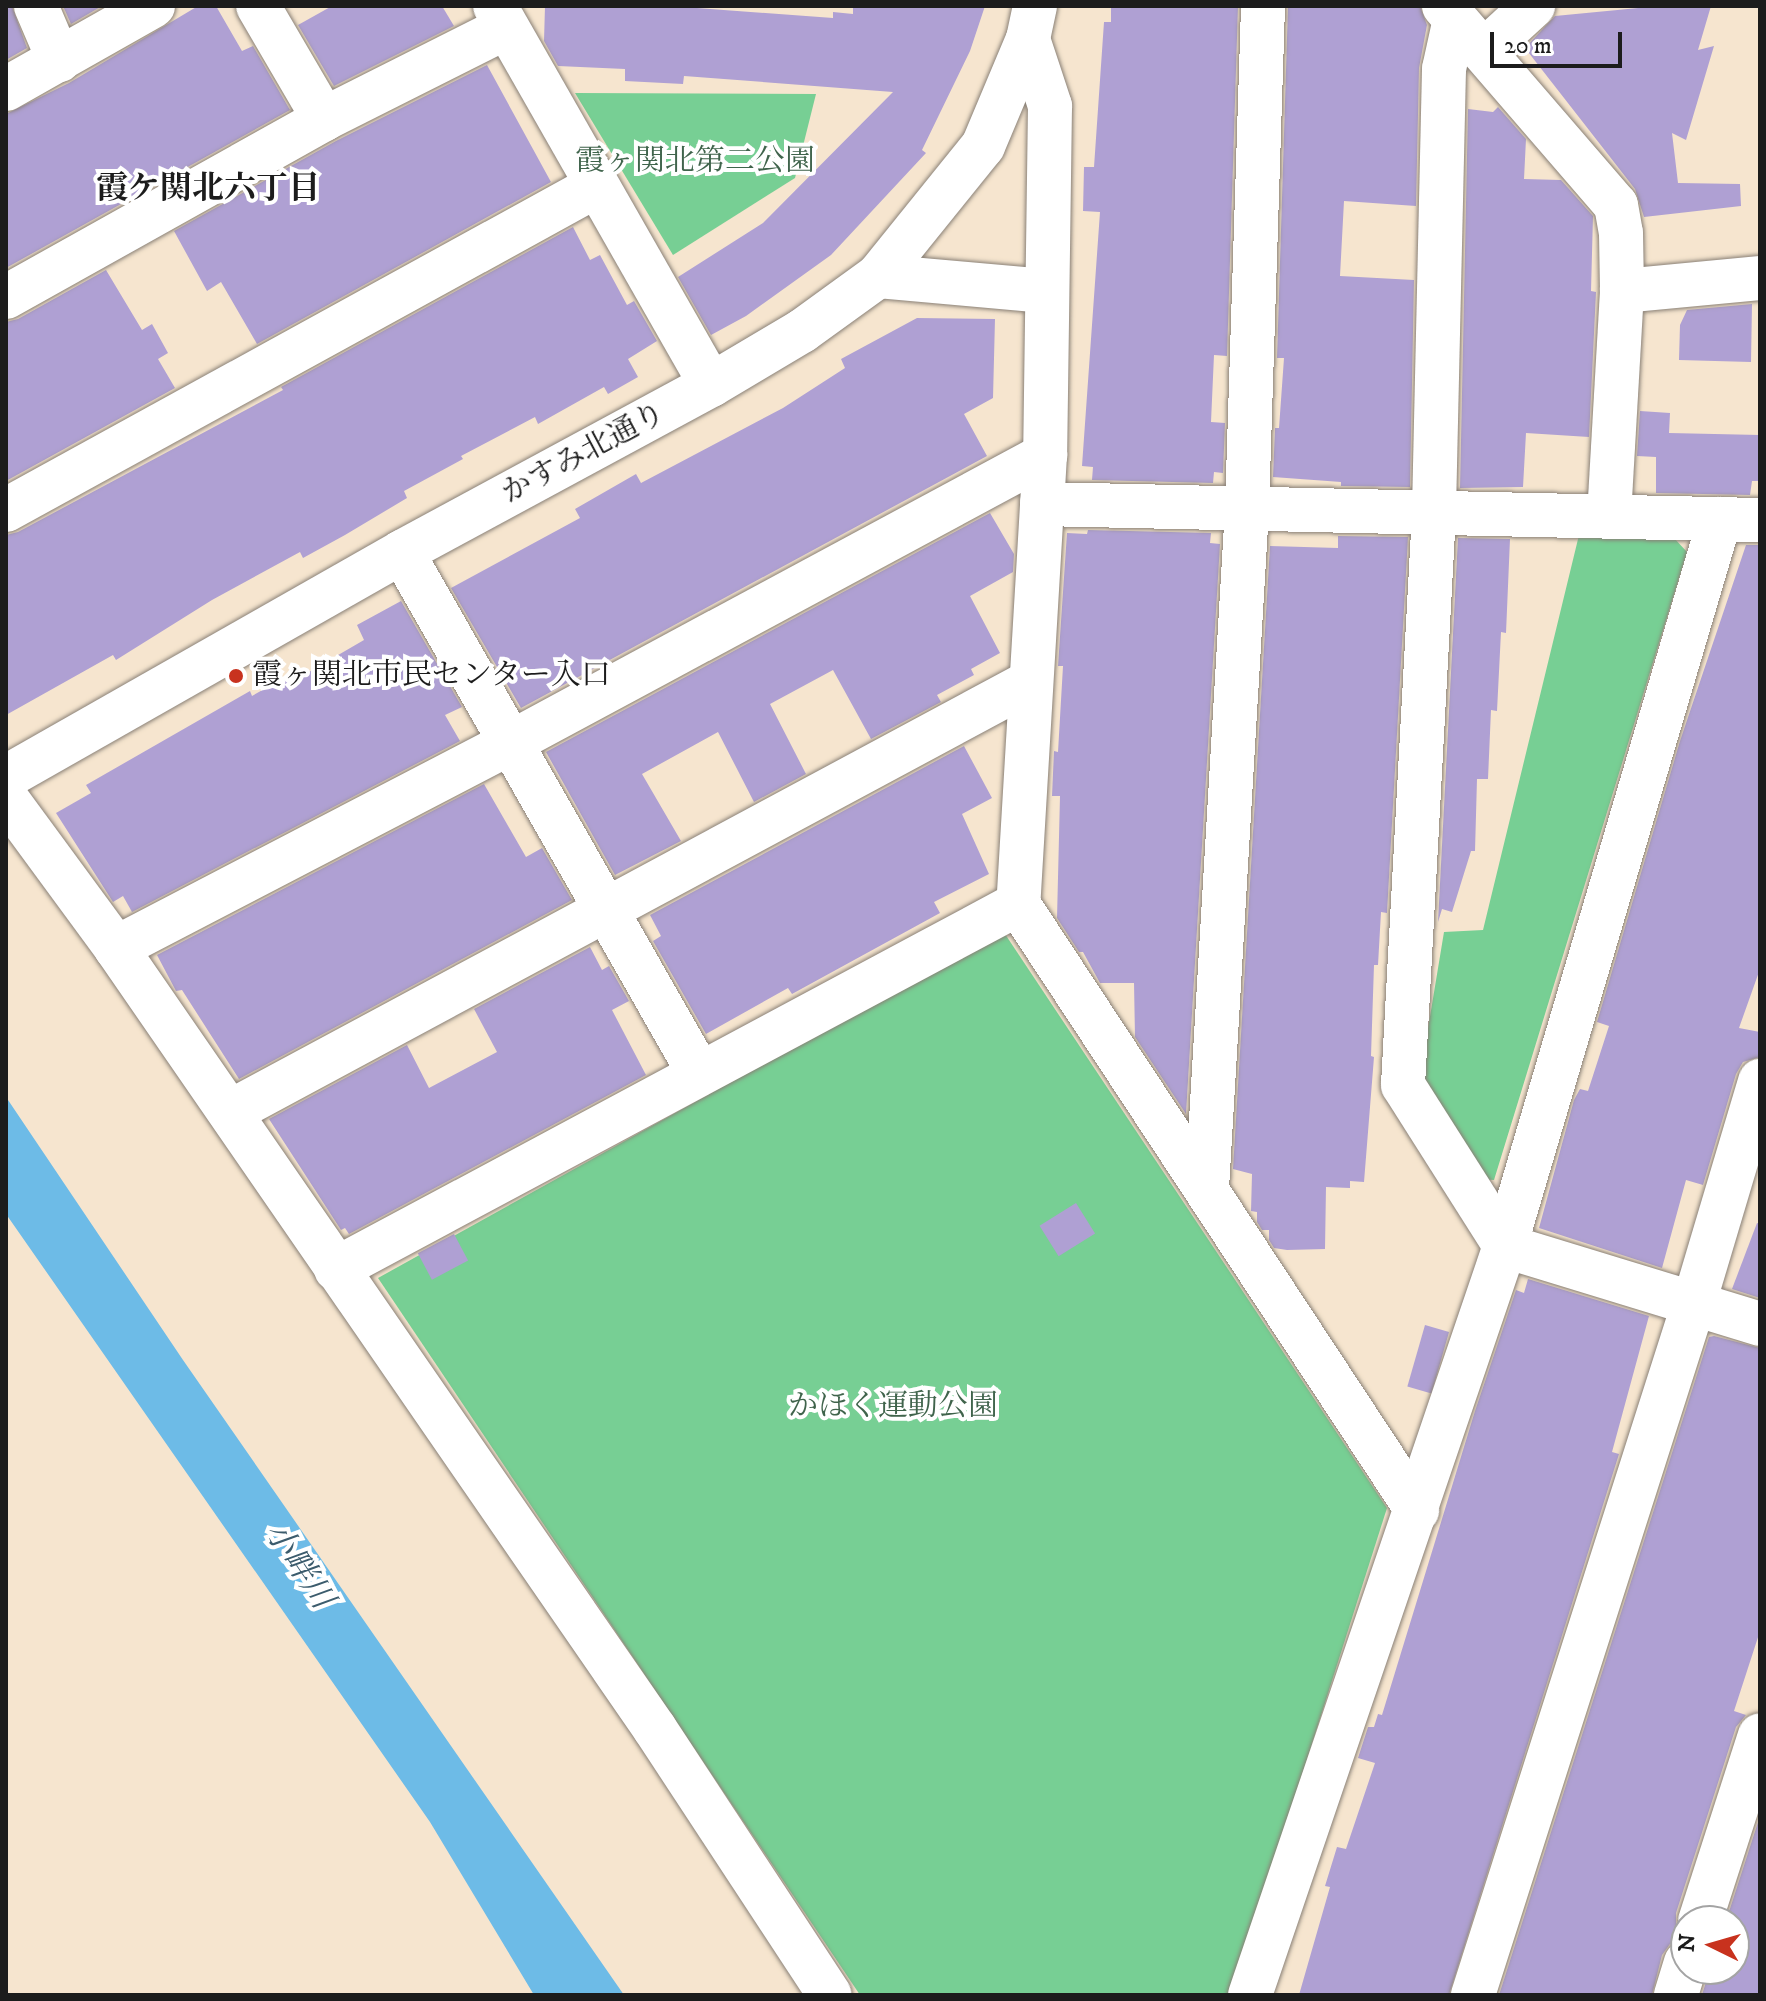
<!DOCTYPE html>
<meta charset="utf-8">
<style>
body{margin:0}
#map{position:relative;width:1766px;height:2001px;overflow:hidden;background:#f6e5cf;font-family:"IM FELL DW Pica","Noto Serif JP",serif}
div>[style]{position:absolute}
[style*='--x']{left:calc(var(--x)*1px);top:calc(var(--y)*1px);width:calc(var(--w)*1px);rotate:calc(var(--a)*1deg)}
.green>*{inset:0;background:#77cf94}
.water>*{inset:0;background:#6dbbe7}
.building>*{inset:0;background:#afa0d3;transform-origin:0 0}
.roads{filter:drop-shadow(0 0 2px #898076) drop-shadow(0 0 2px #898076)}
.minor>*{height:44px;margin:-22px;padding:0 22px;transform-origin:22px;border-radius:22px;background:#fff}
.dots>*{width:22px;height:22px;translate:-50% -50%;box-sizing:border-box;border:4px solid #fff;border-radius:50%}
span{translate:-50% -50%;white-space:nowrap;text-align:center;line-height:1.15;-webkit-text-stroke:8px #fff;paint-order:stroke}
.park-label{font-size:30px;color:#40644c}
.street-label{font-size:30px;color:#1c1c1c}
.poi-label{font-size:30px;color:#1c1c1c}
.left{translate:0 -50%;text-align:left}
.neighbourhood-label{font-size:32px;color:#1c1c1c;font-weight:700}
.water-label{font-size:32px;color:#3c5c6d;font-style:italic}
.frame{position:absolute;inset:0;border:8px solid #1c1c1c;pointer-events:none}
.north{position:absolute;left:1670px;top:1905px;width:80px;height:80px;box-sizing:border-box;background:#fff;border:2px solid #a4a4a4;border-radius:50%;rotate:275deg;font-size:22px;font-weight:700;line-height:32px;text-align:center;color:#1c1c1c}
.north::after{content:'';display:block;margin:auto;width:28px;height:36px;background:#c8321e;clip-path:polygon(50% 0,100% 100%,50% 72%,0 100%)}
.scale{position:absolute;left:1490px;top:32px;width:132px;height:36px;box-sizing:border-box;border:4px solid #1c1c1c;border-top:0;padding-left:10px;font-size:24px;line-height:28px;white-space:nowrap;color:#1c1c1c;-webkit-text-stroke:6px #fff;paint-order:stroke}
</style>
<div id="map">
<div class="green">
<div style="clip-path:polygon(575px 93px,816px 94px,795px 178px,673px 255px)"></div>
<div style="clip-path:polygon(1579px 535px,1674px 538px,1687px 552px,1494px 1180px,1478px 1179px,1418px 1089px,1444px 932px,1483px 930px)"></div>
<div style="clip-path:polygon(1003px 931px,1387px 1508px,1232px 1995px,860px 1995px,378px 1278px)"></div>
</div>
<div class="water">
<div style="clip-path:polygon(6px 1097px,183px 1360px,624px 1995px,534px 1995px,430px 1822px,6px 1214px)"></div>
</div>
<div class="building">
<div style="clip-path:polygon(6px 6px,12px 6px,27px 48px,6px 60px)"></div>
<div style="clip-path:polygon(63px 6px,102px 6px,71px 24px)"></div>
<div style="clip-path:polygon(198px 6px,216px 6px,242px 51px,253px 46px,290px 110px,6px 268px,6px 114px,69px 83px)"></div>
<div style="clip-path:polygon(332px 6px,442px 6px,454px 26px,334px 86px,298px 25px)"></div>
<div style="clip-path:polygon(545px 6px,670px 6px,833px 18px,833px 12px,853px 14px,853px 6px,985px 6px,970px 51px,922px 150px,926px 153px,831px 255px,746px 316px,711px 335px,678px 277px,763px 223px,893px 92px,684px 76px,683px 84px,625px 81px,625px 69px,558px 66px,544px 41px)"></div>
<div style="clip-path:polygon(1111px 6px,1238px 6px,1227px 356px,1214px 355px,1211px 422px,1225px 423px,1223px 473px,1214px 472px,1213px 483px,1092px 480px,1093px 467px,1082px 466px,1100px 212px,1083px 211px,1084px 167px,1094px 167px,1104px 22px,1111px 22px)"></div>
<div style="clip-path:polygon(1288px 6px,1420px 6px,1427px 25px,1419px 68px,1416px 206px,1344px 201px,1340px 276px,1414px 280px,1410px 487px,1341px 486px,1341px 482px,1273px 477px,1275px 428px,1279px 428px,1284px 358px,1277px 358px)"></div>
<div style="clip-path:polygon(1659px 6px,1711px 6px,1698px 50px,1714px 46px,1686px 140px,1672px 133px,1678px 183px,1740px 184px,1741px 206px,1644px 217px,1635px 189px,1525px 48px,1555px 16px)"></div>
<div style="clip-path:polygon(487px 65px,551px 182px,257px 344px,221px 282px,207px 291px,174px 231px,336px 141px)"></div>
<div style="clip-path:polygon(1498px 107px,1526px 139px,1524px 179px,1561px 180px,1593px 216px,1591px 291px,1596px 292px,1589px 437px,1526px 433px,1523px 487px,1460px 488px,1468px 109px,1493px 112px)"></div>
<div style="clip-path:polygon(573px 227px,590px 260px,600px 255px,627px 305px,634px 301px,657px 341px,628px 359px,638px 377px,608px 394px,604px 387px,538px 424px,535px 417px,461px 456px,463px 459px,404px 491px,407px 498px,345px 535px,303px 558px,300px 552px,212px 600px,116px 660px,113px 655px,6px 715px,6px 535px,18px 532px,283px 390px,281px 387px)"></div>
<div style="clip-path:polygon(106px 270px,142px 330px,152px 324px,168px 353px,158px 359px,175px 388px,6px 481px,6px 322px,18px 319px)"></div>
<div style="clip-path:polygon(1752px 304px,1751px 362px,1679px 360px,1680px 325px,1687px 310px)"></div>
<div style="clip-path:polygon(917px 318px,995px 319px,993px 398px,964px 414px,987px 456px,521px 708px,451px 588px,580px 518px,575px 509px,636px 474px,641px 483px,783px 408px,845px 368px,841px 359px)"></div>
<div style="clip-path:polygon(1640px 411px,1670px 413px,1669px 433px,1760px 435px,1760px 481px,1752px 481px,1750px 495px,1656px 493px,1656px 457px,1637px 456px)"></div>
<div style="clip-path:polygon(990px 513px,1014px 554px,1013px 572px,970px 596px,1000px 653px,971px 669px,974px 675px,937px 695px,941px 702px,871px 739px,833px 670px,770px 704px,806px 774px,754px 802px,718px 732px,642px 774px,681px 841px,615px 875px,546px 752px)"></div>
<div style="clip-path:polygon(1088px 530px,1211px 533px,1210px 543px,1220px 544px,1186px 1114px,1135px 1037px,1134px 983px,1100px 983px,1083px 952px,1079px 952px,1057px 918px,1060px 796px,1052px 796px,1054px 751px,1058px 752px,1063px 666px,1058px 666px,1067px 533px,1087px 534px)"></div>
<div style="clip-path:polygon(1338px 536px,1408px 537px,1387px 913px,1381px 912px,1378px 965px,1374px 965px,1371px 1056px,1374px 1057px,1364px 1182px,1350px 1181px,1350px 1188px,1326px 1187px,1325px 1249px,1287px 1250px,1274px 1248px,1269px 1240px,1269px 1230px,1262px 1230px,1257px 1222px,1257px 1212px,1251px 1211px,1252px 1174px,1233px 1169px,1270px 546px,1338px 548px)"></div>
<div style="clip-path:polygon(1458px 538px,1510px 539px,1506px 633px,1501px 632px,1497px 711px,1491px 710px,1488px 779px,1477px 779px,1475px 851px,1471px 851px,1452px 912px,1442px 909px,1438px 922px)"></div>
<div style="clip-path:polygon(1746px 545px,1760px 545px,1760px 969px,1739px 1028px,1760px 1032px,1760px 1057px,1743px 1062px,1736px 1074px,1703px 1185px,1686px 1180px,1662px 1268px,1539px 1228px,1574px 1100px,1580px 1089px,1588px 1091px,1609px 1026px,1597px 1022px,1680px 741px)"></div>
<div style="clip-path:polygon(401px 601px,462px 707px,445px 715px,460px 741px,132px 912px,123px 896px,113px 902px,56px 813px,91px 793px,86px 785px,250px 691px,252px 696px,298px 670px,302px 676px,364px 640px,357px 625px)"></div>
<div style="clip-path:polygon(964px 746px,992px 798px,962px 814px,989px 874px,934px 902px,940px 913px,792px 994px,788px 988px,706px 1034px,653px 941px,661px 936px,650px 915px)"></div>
<div style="clip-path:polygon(484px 784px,526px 857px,542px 848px,572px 900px,239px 1079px,182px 990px,176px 991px,157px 955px)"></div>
<div style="clip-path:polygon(590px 947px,602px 970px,609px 966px,629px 1001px,612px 1010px,646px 1075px,349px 1234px,345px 1228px,341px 1230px,269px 1119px,407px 1045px,429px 1088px,497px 1052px,474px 1009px)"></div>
<div style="left:1076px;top:1203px;width:36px;height:43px;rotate:58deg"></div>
<div style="clip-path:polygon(1757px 1223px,1760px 1224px,1760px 1298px,1732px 1289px)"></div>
<div style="left:454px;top:1234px;width:30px;height:41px;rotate:62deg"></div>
<div style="clip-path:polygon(1528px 1279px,1649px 1316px,1612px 1452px,1619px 1454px,1449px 1995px,1299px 1995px,1330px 1887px,1325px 1886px,1337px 1847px,1346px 1849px,1375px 1763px,1358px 1758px,1368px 1727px,1374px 1727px,1378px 1714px,1382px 1715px,1475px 1411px,1516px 1290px,1524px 1293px)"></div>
<div style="left:1425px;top:1325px;width:25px;height:64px;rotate:16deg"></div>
<div style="clip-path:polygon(1714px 1336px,1760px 1348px,1760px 1631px,1734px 1711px,1746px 1715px,1736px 1727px,1676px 1913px,1676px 1927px,1683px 1939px,1670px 1944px,1662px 1955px,1652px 1995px,1499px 1995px,1709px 1337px)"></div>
<div style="clip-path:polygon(1760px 1816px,1760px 1995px,1702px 1995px,1710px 1969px,1734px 1969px,1734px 1921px,1726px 1921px)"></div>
</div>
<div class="roads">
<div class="minor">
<div style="--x:36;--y:6;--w:59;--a:66.9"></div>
<div style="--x:258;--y:6;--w:131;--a:59.7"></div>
<div style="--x:495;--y:6;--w:436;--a:60.3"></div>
<div style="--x:1444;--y:6;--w:263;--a:49.2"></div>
<div style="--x:1616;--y:205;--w:28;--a:80"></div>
<div style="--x:1621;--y:233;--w:58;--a:89"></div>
<div style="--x:1622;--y:291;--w:225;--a:93.3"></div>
<div style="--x:1455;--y:19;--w:51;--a:102.4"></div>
<div style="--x:1444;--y:69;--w:444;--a:91.3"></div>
<div style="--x:1434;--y:513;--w:573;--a:93.1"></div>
<div style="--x:1403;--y:1085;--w:191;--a:57.6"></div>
<div style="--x:1505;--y:1246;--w:267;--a:17"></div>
<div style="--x:1028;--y:39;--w:71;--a:71.8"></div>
<div style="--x:1050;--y:106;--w:349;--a:90.8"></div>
<div style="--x:1045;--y:455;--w:450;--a:93.4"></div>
<div style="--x:1018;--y:904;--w:726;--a:56.64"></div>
<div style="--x:1484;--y:51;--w:67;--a:-42.6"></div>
<div style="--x:6;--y:89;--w:169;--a:-29.5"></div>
<div style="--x:878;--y:276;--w:169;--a:5.1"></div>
<div style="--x:1622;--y:291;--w:139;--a:-5.4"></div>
<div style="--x:6;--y:297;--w:364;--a:-29.2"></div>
<div style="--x:324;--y:119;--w:203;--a:-26.7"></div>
<div style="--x:1042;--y:504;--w:718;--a:1.28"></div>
<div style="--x:6;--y:510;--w:673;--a:-28.77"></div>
<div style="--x:402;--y:552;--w:600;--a:60.31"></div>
<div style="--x:6;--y:777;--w:455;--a:-29.6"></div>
<div style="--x:402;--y:552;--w:351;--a:-28.4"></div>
<div style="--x:711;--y:385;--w:106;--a:-30.7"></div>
<div style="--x:802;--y:331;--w:94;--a:-35.9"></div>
<div style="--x:878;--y:276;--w:167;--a:-51.1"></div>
<div style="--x:983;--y:146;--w:116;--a:-67.2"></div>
<div style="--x:1028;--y:39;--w:34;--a:-78"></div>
<div style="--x:6;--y:798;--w:186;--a:53.7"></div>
<div style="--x:116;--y:948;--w:949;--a:55.39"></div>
<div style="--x:655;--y:1729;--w:318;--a:56.7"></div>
<div style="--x:116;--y:948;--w:444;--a:-27.5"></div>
<div style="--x:510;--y:743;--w:608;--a:-28.29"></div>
<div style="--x:230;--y:1112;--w:908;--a:-28.26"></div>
<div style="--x:1207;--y:1188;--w:681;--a:-86.63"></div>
<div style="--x:1247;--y:508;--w:502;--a:-88.17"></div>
<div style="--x:336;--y:1269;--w:774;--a:-28.16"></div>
<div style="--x:1700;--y:1921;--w:195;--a:-72.1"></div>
<div style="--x:1250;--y:1995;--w:791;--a:-71.2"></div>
<div style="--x:1505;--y:1246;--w:758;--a:-73.53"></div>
<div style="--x:1473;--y:1995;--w:726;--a:-72.29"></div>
<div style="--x:1694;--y:1303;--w:232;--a:-73.4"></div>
<div style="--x:1676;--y:1995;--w:34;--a:-73"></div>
</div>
</div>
<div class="dots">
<div style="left:236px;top:676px;background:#c8321e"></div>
</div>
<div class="park-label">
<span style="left:695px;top:162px">霞ヶ関北第二公園</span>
<span style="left:893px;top:1407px">かほく運動公園</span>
</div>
<div class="street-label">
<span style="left:584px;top:454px;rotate:-28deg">かすみ北通り</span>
</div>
<div class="poi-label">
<span class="left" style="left:252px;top:676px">霞ヶ関北市民センター入口</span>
</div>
<div class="neighbourhood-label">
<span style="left:208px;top:189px">霞ケ関北六丁目</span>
</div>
<div class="water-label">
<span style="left:298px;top:1566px;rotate:56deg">小畔川</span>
</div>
<div class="frame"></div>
<div class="north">N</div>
<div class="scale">20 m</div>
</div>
